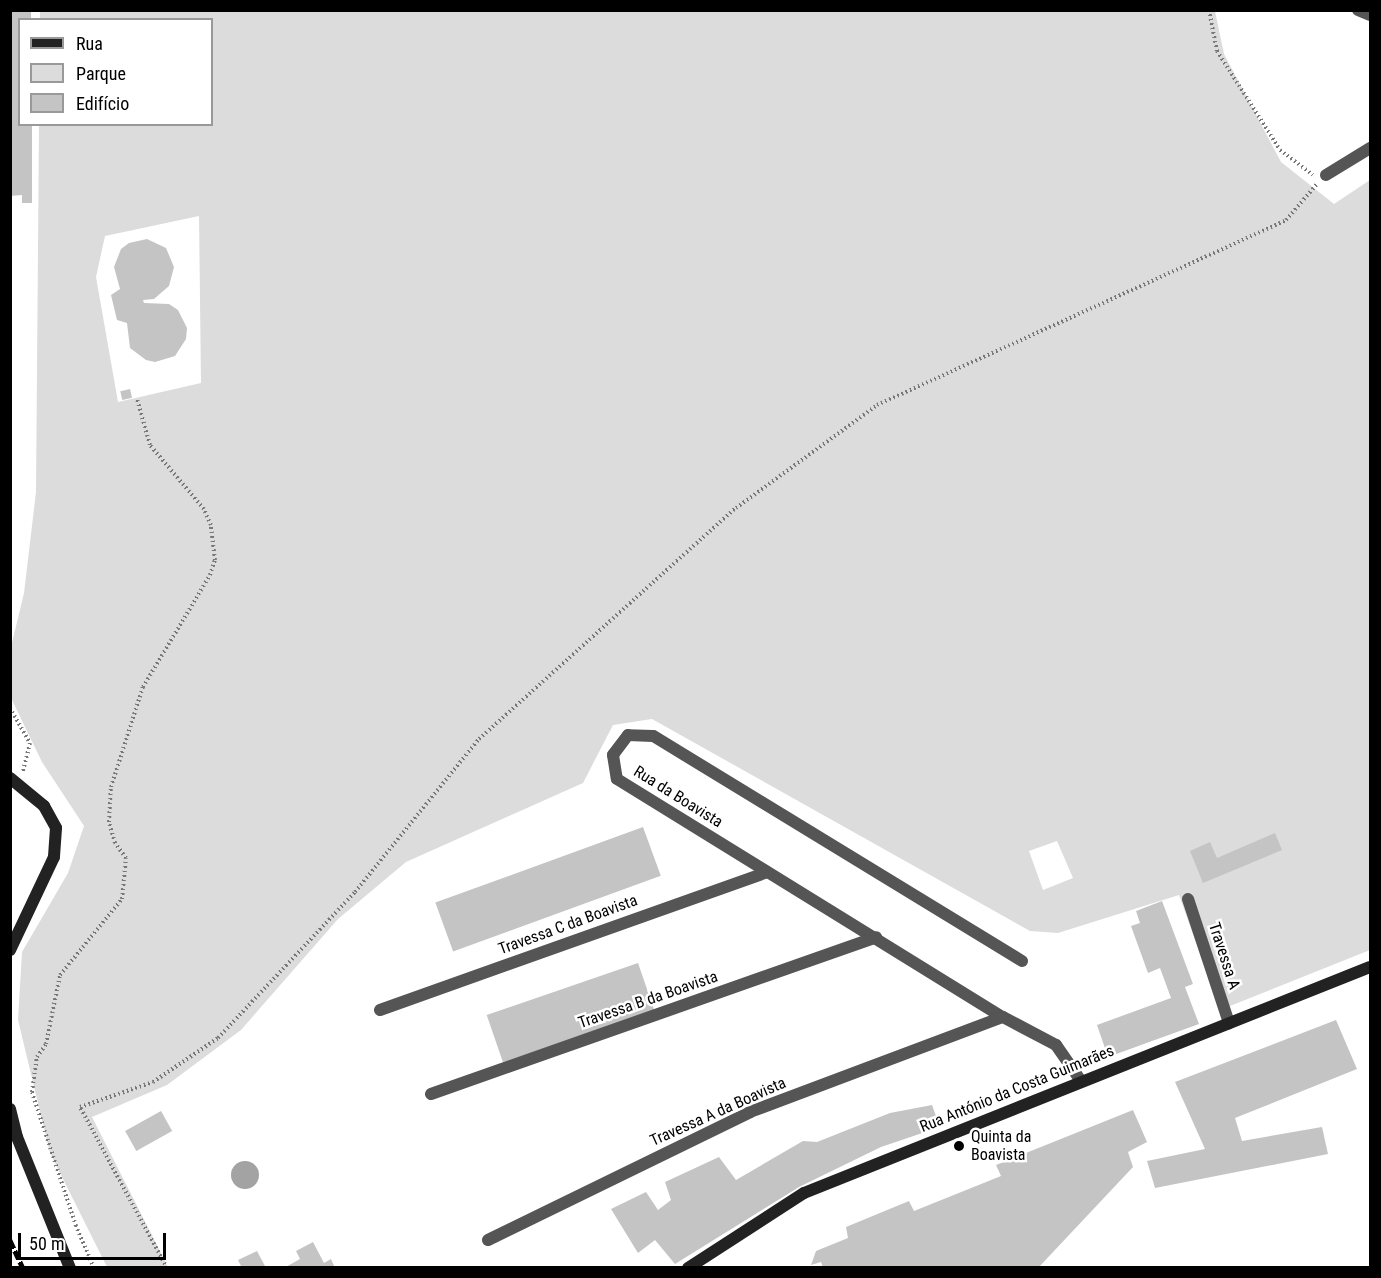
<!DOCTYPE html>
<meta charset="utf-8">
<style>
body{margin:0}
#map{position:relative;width:1381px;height:1278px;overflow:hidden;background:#fff;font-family:"Roboto Condensed",sans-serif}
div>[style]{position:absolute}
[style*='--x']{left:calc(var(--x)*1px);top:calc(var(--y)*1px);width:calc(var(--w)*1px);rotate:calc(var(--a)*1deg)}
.green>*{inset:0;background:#dcdcdc}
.water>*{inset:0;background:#a3a3a3}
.round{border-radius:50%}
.building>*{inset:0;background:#c4c4c4;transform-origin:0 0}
.path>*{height:4px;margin-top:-2px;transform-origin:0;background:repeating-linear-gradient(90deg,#777 0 1.5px,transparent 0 4.5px)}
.street>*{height:12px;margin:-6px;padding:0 6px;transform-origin:6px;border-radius:6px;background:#555}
.secondary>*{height:12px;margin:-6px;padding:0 6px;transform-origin:6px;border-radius:6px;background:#222}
.rail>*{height:4.5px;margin-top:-2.25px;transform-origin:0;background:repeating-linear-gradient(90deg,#000 0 9px,transparent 0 12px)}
.dots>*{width:16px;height:16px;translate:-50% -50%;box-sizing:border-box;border:3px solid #fff;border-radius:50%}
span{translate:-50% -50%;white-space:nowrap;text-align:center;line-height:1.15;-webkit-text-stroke:5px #fff;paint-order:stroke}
.street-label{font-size:16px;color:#000}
.poi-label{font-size:16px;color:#000}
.left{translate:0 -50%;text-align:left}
.frame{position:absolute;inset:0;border:12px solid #000;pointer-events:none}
.legend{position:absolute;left:18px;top:18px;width:195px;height:108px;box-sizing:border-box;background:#fff;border:2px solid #999;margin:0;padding:8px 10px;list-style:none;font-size:18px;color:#000}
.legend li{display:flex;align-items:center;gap:12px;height:30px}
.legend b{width:30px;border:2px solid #999}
.scale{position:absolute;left:18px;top:1233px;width:148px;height:27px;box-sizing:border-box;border:3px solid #000;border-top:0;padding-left:8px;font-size:18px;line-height:21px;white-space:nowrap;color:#000;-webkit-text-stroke:4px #fff;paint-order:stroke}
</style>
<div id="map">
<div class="green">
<div style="clip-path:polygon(evenodd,40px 11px,1215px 11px,1224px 54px,1281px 162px,1334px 204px,1370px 180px,1370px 950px,1220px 1010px,1179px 895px,1058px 933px,1030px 931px,652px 719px,613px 725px,583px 783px,406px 862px,338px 919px,241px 1030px,167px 1085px,92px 1117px,168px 1267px,107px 1267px,50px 1153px,18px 1020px,22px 952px,68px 873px,84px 826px,42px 762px,11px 698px,11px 647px,24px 593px,36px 492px,39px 125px,212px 124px,212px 20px,40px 19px,40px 11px,199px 216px,201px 383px,118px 402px,96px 277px,105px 236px,199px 216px,40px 11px,1057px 841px,1073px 878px,1043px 890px,1029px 851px,1057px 841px)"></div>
</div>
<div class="water">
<div class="round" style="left:231px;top:1161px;width:28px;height:28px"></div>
</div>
<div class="building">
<div style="clip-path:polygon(10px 10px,31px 10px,31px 20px,20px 20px,20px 124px,32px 124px,32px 203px,22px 203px,22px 195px,10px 196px)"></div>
<div style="clip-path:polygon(147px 239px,166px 248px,174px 267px,169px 286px,154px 299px,143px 300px,144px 303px,169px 304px,178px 310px,187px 328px,186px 339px,175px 356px,155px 362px,146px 360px,130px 348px,127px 323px,117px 320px,111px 295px,120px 289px,114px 267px,121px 249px,129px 243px)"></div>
<div style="left:130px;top:389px;width:9px;height:10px;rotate:77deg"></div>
<div style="left:643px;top:827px;width:52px;height:221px;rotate:70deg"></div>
<div style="clip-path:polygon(1275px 833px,1282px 850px,1203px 883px,1190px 851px,1210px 842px,1217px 858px)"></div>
<div style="clip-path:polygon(1162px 901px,1193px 984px,1185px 987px,1199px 1024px,1108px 1057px,1097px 1025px,1171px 998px,1160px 968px,1148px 973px,1131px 926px,1140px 923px,1136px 911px)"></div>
<div style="left:638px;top:963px;width:50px;height:160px;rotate:71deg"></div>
<div style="clip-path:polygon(1336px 1020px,1357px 1069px,1235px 1118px,1242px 1141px,1322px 1127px,1328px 1154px,1155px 1188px,1147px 1161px,1205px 1149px,1175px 1082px)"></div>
<div style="clip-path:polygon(932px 1105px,940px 1127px,881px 1147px,799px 1187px,675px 1264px,655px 1240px,638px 1253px,611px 1209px,646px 1192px,658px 1210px,671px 1200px,665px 1182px,719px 1157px,736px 1180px,803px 1141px,817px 1142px,890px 1113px)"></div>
<div style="clip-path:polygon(1133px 1110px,1147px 1142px,1128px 1152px,1133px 1167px,1038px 1268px,823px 1268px,821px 1262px,811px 1265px,816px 1251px,848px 1238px,846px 1227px,909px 1201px,914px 1211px,1001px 1176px,996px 1165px)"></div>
<div style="left:161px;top:1111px;width:23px;height:41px;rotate:61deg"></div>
<div style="clip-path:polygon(313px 1242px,324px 1263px,331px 1259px,335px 1268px,284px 1268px,300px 1259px,296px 1251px)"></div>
<div style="clip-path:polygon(257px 1251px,266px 1268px,242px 1268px,238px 1260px)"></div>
</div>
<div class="path">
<div style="--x:1209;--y:10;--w:42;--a:79"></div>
<div style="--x:1217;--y:51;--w:117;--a:57.5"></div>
<div style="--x:1280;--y:150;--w:41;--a:37.1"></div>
<div style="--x:10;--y:708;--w:40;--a:60.3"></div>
<div style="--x:30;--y:743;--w:29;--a:104"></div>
<div style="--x:94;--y:1268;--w:46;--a:-113.2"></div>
<div style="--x:76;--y:1226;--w:141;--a:-108.2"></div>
<div style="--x:32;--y:1092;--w:35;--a:-82"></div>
<div style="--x:37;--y:1057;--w:16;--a:-55"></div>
<div style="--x:46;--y:1044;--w:70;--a:-78.5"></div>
<div style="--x:60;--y:975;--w:98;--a:-50.8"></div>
<div style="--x:122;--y:899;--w:41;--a:-84.4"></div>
<div style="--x:126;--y:858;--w:19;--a:-126"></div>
<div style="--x:115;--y:843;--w:22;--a:-106"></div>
<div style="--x:109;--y:822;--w:35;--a:-87"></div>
<div style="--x:111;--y:787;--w:105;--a:-72.3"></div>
<div style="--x:143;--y:687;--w:131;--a:-59.1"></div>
<div style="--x:210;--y:575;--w:16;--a:-72"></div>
<div style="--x:215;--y:560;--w:35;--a:-97"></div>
<div style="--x:211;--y:525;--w:17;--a:-114"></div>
<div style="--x:204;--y:509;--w:84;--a:-130.2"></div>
<div style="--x:150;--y:445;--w:48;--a:-105.8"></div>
<div style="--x:167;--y:1268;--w:183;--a:-118.4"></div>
<div style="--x:80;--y:1107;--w:77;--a:-18.9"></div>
<div style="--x:153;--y:1082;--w:78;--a:-34.1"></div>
<div style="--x:218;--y:1038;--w:200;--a:-46.8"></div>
<div style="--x:355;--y:892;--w:197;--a:-51"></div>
<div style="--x:479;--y:739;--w:346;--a:-42"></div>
<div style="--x:736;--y:508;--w:175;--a:-36.1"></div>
<div style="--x:877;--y:405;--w:449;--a:-24.3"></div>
<div style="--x:1286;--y:220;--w:48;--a:-49.3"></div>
</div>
<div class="street">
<div style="--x:1358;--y:10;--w:13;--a:23"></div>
<div style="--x:1326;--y:175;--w:52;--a:-31.5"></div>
<div style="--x:1188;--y:899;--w:131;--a:71.7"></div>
<div style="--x:1022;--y:961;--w:432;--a:-148.6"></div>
<div style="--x:653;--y:736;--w:25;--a:-178"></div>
<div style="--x:628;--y:735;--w:25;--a:127"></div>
<div style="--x:613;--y:755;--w:24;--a:81"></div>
<div style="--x:617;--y:779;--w:453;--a:31.7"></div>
<div style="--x:1003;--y:1017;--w:60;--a:27.8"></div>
<div style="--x:1056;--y:1045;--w:44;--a:55.2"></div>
<div style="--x:380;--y:1010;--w:411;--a:-19.6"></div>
<div style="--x:431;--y:1094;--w:472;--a:-19.4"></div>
<div style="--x:488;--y:1240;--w:292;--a:-26"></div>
<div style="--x:750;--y:1112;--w:270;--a:-20.6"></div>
</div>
<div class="secondary">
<div style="--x:10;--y:778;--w:44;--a:39.5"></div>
<div style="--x:44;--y:806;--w:25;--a:61"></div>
<div style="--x:56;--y:828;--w:29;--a:94"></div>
<div style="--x:54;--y:857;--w:103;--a:115.3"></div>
<div style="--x:10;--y:1109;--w:29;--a:76"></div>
<div style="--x:17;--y:1137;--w:141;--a:68"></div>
<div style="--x:688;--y:1268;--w:138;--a:-32.9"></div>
<div style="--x:804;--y:1193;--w:609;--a:-21.77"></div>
</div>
<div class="rail">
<div style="--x:10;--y:1240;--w:31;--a:65"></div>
</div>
<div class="dots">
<div style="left:959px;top:1146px;background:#000"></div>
</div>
<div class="street-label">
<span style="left:678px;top:797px;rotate:32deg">Rua da Boavista</span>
<span style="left:568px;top:925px;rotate:-20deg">Travessa C da Boavista</span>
<span style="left:1224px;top:956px;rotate:72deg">Travessa A</span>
<span style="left:648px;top:1000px;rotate:-19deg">Travessa B da Boavista</span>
<span style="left:1017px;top:1089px;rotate:-22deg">Rua António da Costa Guimarães</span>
<span style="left:718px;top:1112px;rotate:-24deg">Travessa A da Boavista</span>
</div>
<div class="poi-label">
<span class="left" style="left:971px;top:1146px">Quinta da<br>Boavista</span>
</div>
<div class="frame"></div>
<ul class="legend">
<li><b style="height:8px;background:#222"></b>Rua</li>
<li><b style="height:16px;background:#dcdcdc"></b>Parque</li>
<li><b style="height:16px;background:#c4c4c4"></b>Edifício</li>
</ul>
<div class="scale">50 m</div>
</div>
